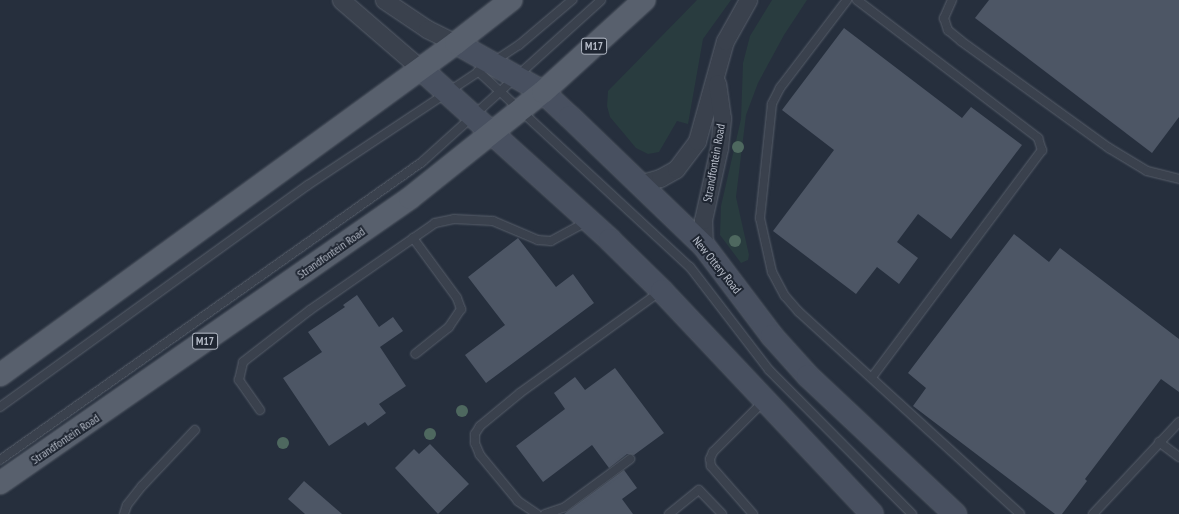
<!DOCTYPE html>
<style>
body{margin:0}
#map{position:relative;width:1179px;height:514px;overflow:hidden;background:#262f3d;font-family:"PT Sans Narrow",sans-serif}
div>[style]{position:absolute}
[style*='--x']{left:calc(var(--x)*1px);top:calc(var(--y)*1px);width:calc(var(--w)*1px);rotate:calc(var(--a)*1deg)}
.green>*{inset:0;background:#293c3f}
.building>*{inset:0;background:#4d5665}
.roads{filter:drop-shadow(0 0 1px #585f6b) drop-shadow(0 0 1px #585f6b)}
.lane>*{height:8px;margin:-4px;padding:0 4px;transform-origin:4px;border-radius:4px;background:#3a414d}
.street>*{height:17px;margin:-8.5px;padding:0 8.5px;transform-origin:8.5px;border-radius:8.5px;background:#3a414d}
.secondary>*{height:22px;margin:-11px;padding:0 11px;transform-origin:11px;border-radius:11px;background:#485060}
.primary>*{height:22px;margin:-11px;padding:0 11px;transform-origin:11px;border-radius:11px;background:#58606d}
.trees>*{width:12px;height:12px;margin:-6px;border-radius:50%;background:#4e685f}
span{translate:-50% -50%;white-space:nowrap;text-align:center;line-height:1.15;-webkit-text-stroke:4px #1f2632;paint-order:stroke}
.shield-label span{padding:1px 3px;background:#1f2632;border:1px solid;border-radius:3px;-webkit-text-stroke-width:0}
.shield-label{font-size:11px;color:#b6bcc8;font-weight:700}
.street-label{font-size:12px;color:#b6bcc8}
</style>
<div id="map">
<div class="green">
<div style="clip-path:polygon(697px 0,731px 0,703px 39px,688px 124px,677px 121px,659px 152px,648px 154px,636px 148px,610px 117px,607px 106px,608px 91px)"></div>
<div style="clip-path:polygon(772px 0,807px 0,784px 35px,758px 83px,746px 115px,736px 197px,749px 255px,748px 260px,741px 263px,720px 235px,721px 206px,741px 119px,743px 63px,750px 36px)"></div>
</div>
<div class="building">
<div style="clip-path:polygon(989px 0,1179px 0,1179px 117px,1152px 153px,975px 18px)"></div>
<div style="clip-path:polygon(844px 28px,962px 118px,971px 107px,1022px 145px,951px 239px,918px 214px,897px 242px,918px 258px,899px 284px,877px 267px,856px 294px,773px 231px,834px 150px,782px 110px)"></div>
<div style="clip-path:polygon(1014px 234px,1049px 262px,1060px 248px,1179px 339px,1179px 392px,1161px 379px,1085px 479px,1087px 481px,1062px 514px,1055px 514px,913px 406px,926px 388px,908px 373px)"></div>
<div style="clip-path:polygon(518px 238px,556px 287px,573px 274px,594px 303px,486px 383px,465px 355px,505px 325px,468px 277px)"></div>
<div style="clip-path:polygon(357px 295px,379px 327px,393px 317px,403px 331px,380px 347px,406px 386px,379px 404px,386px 413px,368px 426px,365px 422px,329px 446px,283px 378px,322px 352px,308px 332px,345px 307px,343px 305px)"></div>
<div style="clip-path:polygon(615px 368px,664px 433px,634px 455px,627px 454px,609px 468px,592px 445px,543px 482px,516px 446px,565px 409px,554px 393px,575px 377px,585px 390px)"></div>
<div style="clip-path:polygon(430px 444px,469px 484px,438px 514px,395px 468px,414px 449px,419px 454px)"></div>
<div style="clip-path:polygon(624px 470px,637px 488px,622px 499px,633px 514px,564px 514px)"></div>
<div style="clip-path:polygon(304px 481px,342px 514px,305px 514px,288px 499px)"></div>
</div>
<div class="roads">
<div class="lane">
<div style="--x:847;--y:0;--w:111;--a:127.3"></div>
<div style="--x:780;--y:88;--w:18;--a:117"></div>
<div style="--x:772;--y:104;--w:115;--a:96"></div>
<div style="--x:760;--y:218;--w:55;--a:77.5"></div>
<div style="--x:772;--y:272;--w:27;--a:62"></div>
<div style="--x:785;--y:296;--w:21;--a:49"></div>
<div style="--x:799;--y:312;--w:299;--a:42.4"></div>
<div style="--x:857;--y:0;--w:228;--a:37.3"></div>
<div style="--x:1038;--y:138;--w:13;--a:72"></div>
<div style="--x:1042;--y:150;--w:284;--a:126.8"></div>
<div style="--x:952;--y:0;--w:20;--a:114"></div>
<div style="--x:944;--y:18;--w:13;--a:72"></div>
<div style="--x:948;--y:30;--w:17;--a:40"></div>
<div style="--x:961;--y:41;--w:183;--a:35.9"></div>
<div style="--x:1109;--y:148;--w:44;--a:31.2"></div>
<div style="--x:1147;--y:171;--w:33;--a:14"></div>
<div style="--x:478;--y:71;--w:289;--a:42.8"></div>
<div style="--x:690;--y:267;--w:130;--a:52.5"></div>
<div style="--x:769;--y:370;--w:203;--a:45.2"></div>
<div style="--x:413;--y:238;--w:74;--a:53.7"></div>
<div style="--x:457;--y:298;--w:12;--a:70"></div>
<div style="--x:461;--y:309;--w:22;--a:124"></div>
<div style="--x:449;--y:327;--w:43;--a:141.5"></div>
<div style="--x:0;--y:407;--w:380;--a:-35.8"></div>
<div style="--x:308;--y:185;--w:253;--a:-33.6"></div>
<div style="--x:519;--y:45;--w:70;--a:-40.3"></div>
<div style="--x:260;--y:410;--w:37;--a:-125"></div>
<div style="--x:239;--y:380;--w:18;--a:-77"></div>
<div style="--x:243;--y:362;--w:85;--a:-37.8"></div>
<div style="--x:310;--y:310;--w:152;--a:-34.8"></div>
<div style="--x:435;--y:223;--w:19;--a:-12"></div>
<div style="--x:454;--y:219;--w:39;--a:3"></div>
<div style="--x:493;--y:221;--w:49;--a:22.9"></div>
<div style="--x:538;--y:240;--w:13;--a:4"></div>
<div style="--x:551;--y:241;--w:42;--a:-28.4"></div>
<div style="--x:1159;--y:442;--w:25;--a:37"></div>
<div style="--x:0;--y:460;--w:517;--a:-35.23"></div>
<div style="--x:422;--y:162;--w:241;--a:-42.1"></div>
<div style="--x:124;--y:514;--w:9;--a:-72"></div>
<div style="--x:127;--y:505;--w:24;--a:-52"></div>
<div style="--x:142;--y:486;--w:77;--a:-46.6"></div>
<div style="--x:537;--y:514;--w:23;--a:-146"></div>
<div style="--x:518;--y:501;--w:60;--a:-129.6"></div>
<div style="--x:480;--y:455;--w:13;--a:-113"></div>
<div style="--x:475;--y:443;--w:9;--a:-90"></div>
<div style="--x:475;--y:434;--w:9;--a:-58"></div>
<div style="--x:480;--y:426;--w:52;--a:-39.5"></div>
<div style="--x:520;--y:393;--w:174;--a:-35.9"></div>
<div style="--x:545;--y:514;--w:21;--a:-19"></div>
<div style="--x:565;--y:507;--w:81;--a:-36.4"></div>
<div style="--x:669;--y:514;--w:38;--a:-39"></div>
<div style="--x:699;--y:490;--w:33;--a:46"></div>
<div style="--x:753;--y:514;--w:64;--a:-131.2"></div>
<div style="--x:711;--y:466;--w:7;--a:-98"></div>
<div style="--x:710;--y:459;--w:8;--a:-67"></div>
<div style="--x:713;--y:452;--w:72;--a:-45"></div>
<div style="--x:1093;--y:514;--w:126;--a:-46.9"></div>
</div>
<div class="street">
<div style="--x:341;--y:0;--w:106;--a:40.8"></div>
<div style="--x:384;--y:0;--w:52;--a:34"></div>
<div style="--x:427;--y:29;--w:32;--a:26"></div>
<div style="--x:639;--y:184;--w:22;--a:-16"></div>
<div style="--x:660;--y:178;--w:18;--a:-29"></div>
<div style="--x:676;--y:169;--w:35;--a:-53"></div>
<div style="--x:697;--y:141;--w:104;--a:-74.4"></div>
<div style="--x:725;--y:41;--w:47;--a:-60.7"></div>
<div style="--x:704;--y:246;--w:26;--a:-92"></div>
<div style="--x:703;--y:220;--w:74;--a:-77.5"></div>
<div style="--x:719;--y:148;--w:30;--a:-84"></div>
<div style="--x:722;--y:118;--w:35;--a:-98"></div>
</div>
<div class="secondary">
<div style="--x:456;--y:43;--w:100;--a:29.4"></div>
<div style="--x:543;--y:92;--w:37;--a:43"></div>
<div style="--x:570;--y:117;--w:186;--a:43.9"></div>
<div style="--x:704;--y:246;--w:113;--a:52.9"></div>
<div style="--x:772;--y:336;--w:54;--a:48"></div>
<div style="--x:808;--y:376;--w:202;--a:43.2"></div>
<div style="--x:421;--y:69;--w:255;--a:42.1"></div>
<div style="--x:610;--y:240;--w:73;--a:44.4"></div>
<div style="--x:662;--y:291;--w:306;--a:46.7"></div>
</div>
<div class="primary">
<div style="--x:0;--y:375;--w:564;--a:-36.06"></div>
<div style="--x:456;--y:43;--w:70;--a:-38"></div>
<div style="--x:0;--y:483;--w:499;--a:-34.8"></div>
<div style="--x:410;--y:198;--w:170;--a:-38.6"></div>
<div style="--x:543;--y:92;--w:137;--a:-42.3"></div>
</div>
</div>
<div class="trees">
<div style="left:738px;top:147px"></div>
<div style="left:735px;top:241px"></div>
<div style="left:462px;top:411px"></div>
<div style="left:430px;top:434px"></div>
<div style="left:283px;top:443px"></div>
</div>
<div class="shield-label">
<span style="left:594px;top:46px">M17</span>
<span style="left:205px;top:341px">M17</span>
</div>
<div class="street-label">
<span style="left:714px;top:163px;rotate:-80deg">Strandfontein Road</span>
<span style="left:331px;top:253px;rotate:-35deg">Strandfontein Road</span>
<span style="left:717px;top:265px;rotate:51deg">New Ottery Road</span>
<span style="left:65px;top:439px;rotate:-34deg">Strandfontein Road</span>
</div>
</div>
